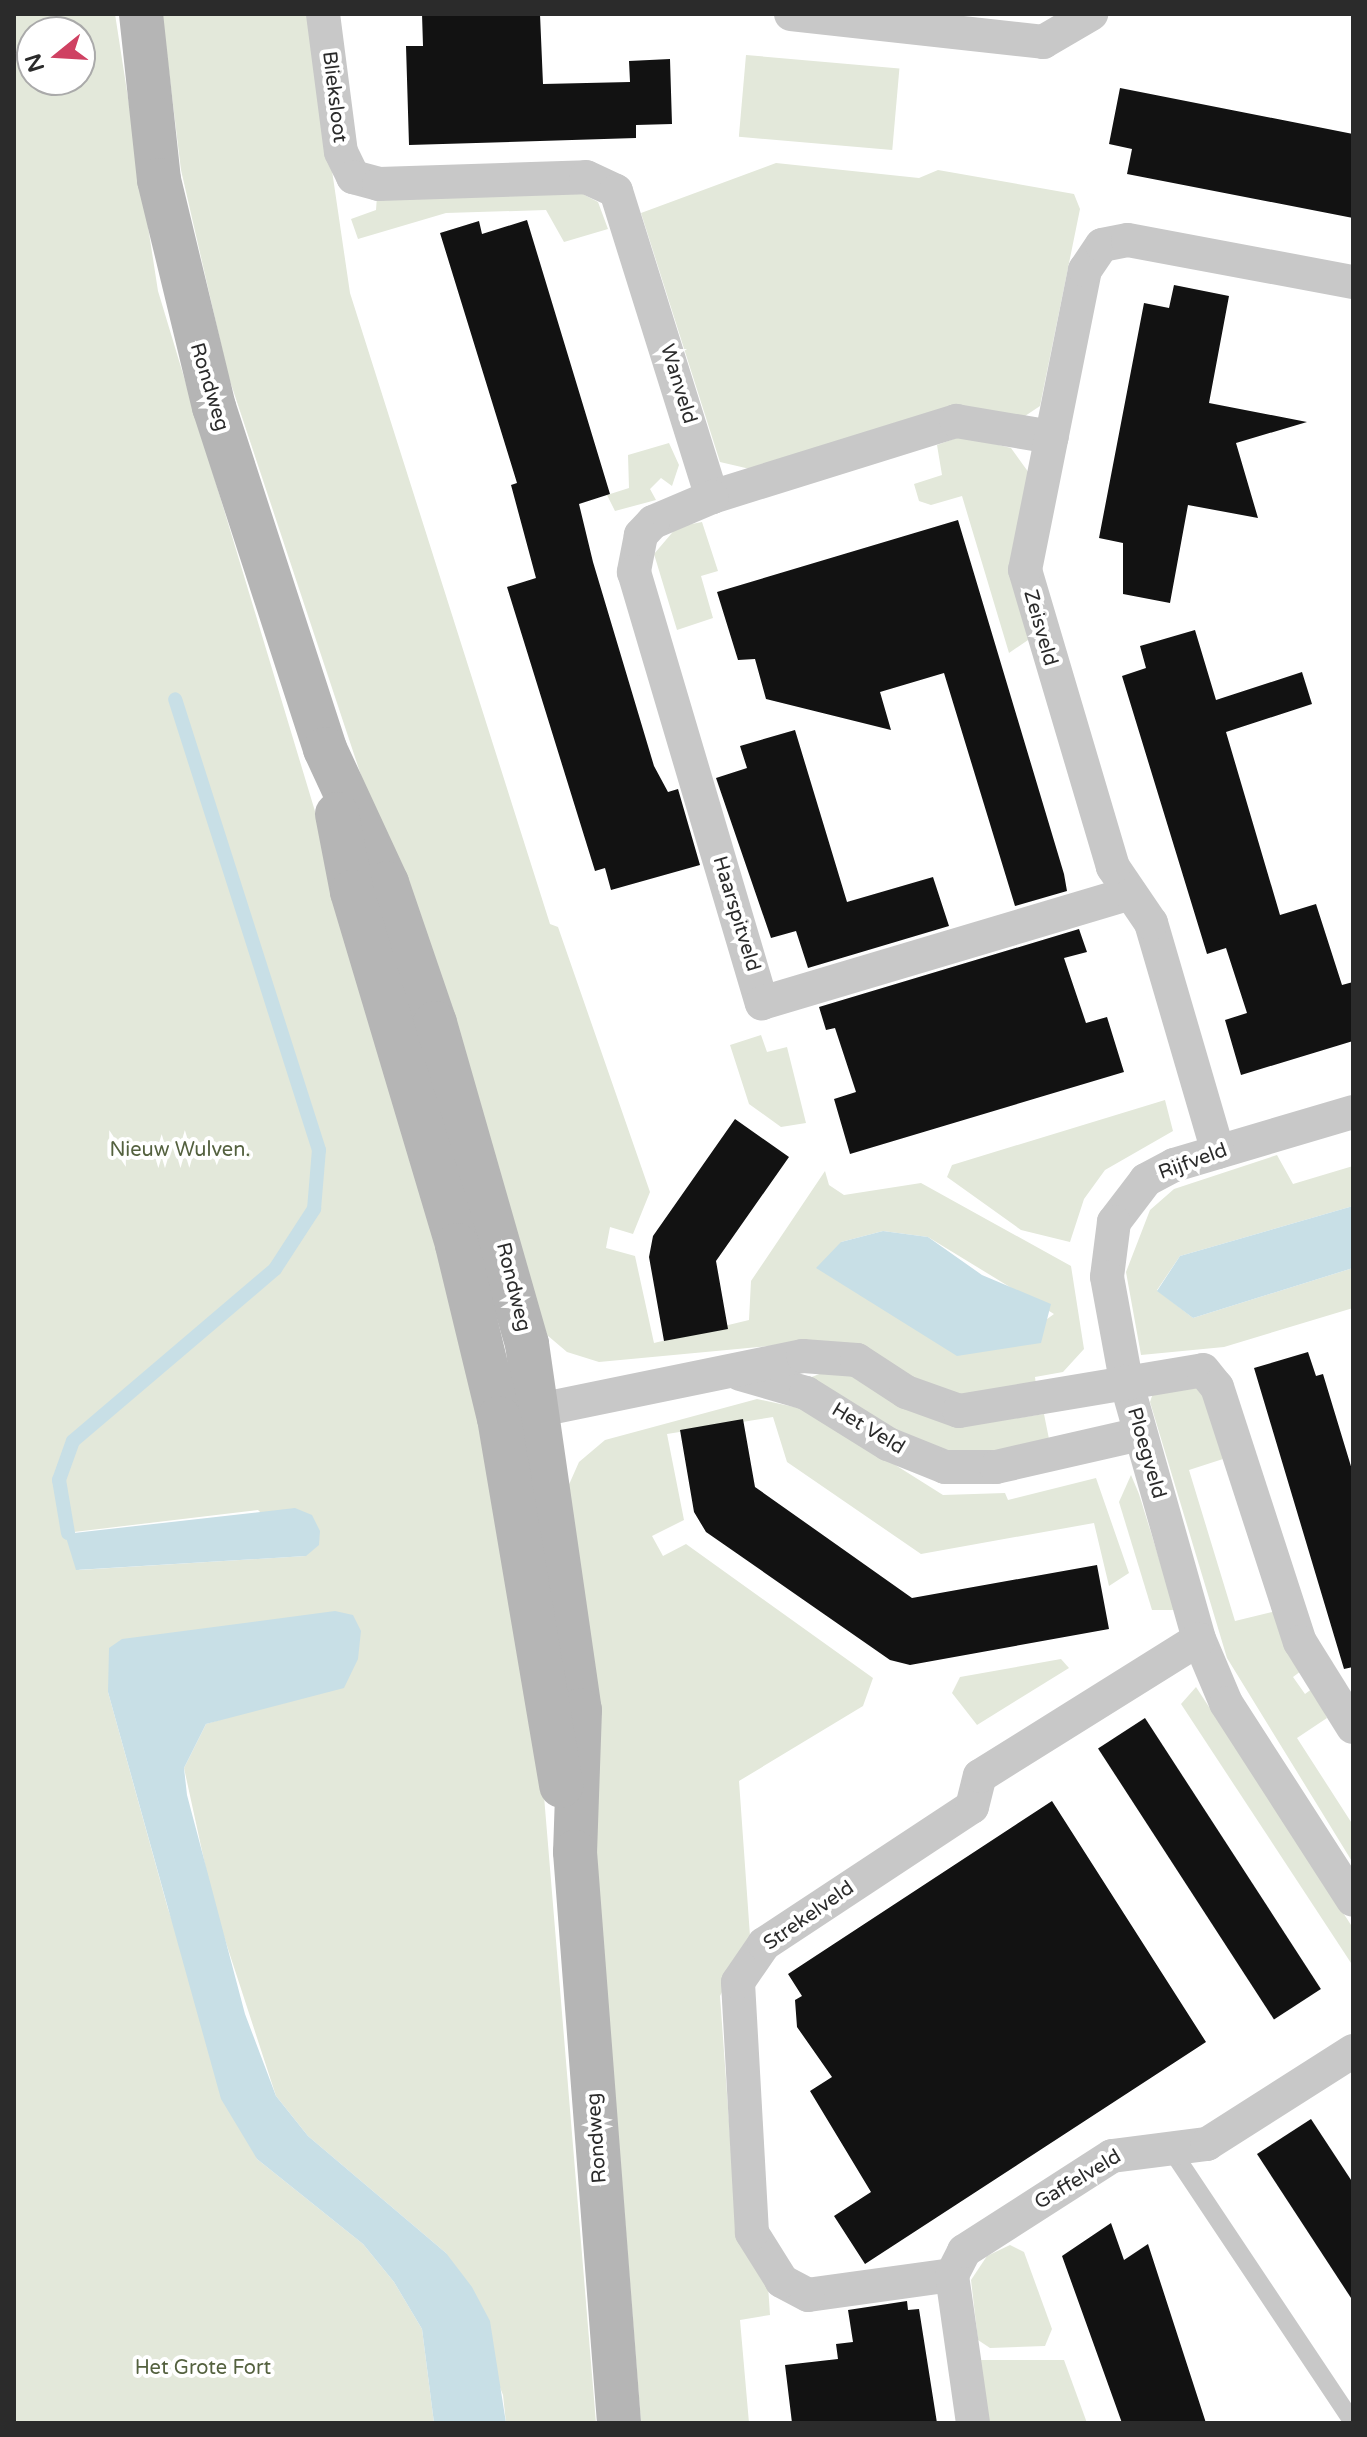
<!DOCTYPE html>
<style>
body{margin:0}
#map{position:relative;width:1367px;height:2437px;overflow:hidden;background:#fff;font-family:"Varela Round",sans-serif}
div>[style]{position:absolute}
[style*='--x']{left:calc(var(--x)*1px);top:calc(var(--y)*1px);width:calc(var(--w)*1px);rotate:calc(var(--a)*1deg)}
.green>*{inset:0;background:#e3e8da;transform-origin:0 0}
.water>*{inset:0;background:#c8dfe6}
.stream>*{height:14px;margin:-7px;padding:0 7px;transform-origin:7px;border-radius:7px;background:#c8dfe6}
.building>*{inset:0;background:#121212;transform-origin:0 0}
.service>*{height:18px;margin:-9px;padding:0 9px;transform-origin:9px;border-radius:9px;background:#c8c8c8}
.minor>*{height:34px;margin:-17px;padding:0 17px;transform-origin:17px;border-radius:17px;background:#c8c8c8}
.secondary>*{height:44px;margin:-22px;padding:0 22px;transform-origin:22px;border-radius:22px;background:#b5b5b5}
span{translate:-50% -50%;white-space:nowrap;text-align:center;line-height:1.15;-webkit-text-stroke:8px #fff;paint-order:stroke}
.street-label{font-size:20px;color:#2b2b2b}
.park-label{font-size:20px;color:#54613f}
.frame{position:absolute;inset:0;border:16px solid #2b2b2b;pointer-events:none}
.north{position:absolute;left:16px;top:16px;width:80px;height:80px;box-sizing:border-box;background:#fff;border:2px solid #aaa;border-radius:50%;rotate:252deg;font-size:22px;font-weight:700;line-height:32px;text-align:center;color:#2b2b2b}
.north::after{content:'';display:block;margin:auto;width:28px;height:36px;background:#cf4162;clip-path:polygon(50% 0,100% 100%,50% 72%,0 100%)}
</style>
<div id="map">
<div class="green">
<div style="clip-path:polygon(evenodd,14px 14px,115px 14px,158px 291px,378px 1020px,486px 1416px,543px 1784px,596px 2423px,506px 2423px,503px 2395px,446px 2253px,308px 2136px,276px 2096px,214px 1906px,184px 1768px,206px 1724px,239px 1714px,108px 1692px,168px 1909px,257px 2159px,363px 2244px,394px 2282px,422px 2329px,434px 2423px,14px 2423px,14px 14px,32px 32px,80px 32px,80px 80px,32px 80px,32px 32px,14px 14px,258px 1510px,306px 1556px,79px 1570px,74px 1532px,258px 1510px)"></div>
<div style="clip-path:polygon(evenodd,162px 14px,309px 14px,350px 293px,550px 924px,558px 927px,650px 1192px,633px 1234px,610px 1227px,606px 1248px,635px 1256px,654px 1343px,749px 1320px,751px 1281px,825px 1171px,829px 1185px,844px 1195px,921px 1183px,1071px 1266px,1084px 1349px,1063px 1372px,1035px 1377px,1037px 1392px,943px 1397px,790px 1344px,599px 1362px,567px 1352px,547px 1335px,228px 375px,181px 170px,162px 14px,883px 1231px,928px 1237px,1054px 1314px,1043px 1322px,841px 1242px,883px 1231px)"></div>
<div style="left:746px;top:55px;width:154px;height:82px;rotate:5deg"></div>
<div style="clip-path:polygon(776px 163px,919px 178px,938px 170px,1074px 194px,1080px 209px,1040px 406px,1025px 416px,750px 469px,720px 462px,641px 213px)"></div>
<div style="clip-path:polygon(575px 190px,598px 202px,608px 229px,564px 242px,546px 210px,446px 213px,358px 239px,351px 219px,376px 210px,377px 196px)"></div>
<div style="clip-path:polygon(962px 436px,1011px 448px,1029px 473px,1031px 638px,1009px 653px,962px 496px,931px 505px,919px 501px,914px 484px,942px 475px,937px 445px)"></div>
<div style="clip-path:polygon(669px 443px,679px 465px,672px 486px,661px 478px,650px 489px,656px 500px,615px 511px,607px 495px,629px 488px,628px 455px)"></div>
<div style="clip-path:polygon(702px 522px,718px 571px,701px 576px,713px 618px,677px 630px,654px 554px,677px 527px)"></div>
<div style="clip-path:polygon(761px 1035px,767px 1052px,787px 1047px,806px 1123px,781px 1127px,749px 1104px,730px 1045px)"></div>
<div style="clip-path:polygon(1165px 1100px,1173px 1131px,1105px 1170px,1084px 1199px,1070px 1242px,1021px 1230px,947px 1177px,952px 1165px)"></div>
<div style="clip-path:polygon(1277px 1155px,1293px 1184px,1353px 1166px,1353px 1206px,1180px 1256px,1157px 1290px,1193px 1318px,1353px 1268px,1353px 1308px,1224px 1347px,1141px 1355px,1126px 1272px,1150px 1210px,1174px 1189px)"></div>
<div style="clip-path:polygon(835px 1368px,970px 1425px,1044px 1414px,1050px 1444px,987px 1455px,917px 1446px,809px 1378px)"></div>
<div style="clip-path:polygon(1187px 1382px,1203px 1393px,1223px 1459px,1189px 1470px,1235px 1621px,1276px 1611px,1301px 1671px,1293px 1677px,1305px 1694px,1313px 1688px,1327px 1718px,1297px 1738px,1353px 1825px,1353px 1863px,1227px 1658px,1150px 1402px,1153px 1393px)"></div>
<div style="clip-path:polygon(757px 1399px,808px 1410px,943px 1495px,1005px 1493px,1008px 1500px,1096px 1478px,1129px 1573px,1109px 1586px,1094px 1523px,921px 1554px,787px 1462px,773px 1417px,667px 1434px,684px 1520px,652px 1536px,663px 1556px,686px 1544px,873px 1678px,863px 1706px,739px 1781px,750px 1936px,720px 1996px,737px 2233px,768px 2285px,770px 2315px,740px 2320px,749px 2423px,641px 2423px,567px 1489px,579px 1462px,605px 1440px)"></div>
<div style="clip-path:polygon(1131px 1475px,1139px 1494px,1175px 1610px,1152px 1610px,1119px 1502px)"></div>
<div style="clip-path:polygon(1061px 1659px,1069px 1668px,977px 1725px,952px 1693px,960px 1677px)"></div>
<div style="clip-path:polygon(1196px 1687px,1353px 1928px,1353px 1966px,1181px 1704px)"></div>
<div style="clip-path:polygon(1010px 2245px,1024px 2252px,1052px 2329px,1045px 2346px,990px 2348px,978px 2340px,971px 2280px,987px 2256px)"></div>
<div style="clip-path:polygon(980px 2360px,1064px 2360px,1087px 2423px,989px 2423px)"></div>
</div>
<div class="water">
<div style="clip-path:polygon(1353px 1206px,1353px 1268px,1193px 1318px,1157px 1291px,1180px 1256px)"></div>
<div style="clip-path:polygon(883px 1231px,928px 1237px,982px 1275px,1051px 1304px,1041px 1343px,957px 1356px,816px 1268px,841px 1242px)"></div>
<div style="clip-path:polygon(295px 1508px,312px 1515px,320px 1531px,319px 1545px,306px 1556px,76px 1570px,65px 1534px)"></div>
<div style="clip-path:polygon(335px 1611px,353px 1615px,361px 1631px,358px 1659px,344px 1688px,206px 1724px,184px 1768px,187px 1795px,245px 2014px,276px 2096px,308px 2136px,446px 2253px,472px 2287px,490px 2321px,506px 2423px,434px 2423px,422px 2329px,394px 2282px,363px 2244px,257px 2159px,221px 2099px,108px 1692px,109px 1648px,122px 1639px)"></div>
</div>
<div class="stream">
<div style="--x:68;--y:1533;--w:54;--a:-99.6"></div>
<div style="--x:59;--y:1480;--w:41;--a:-70.3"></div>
<div style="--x:73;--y:1441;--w:265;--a:-40.4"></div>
<div style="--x:275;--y:1269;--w:72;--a:-57"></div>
<div style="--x:314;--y:1209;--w:59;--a:-85.2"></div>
<div style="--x:319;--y:1150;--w:473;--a:-107.7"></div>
</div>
<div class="building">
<div style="clip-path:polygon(422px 14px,540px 14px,543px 84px,630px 82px,629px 61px,670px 59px,672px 124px,636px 125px,636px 138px,409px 145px,406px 46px,423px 46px)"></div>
<div style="clip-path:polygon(1120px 88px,1353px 134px,1353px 218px,1127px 174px,1132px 149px,1109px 144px)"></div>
<div style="clip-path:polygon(527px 220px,610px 494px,579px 504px,593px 562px,654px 766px,668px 792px,678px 789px,700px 865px,611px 890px,605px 868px,595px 871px,507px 587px,536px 578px,511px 485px,517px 483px,440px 233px,479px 221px,482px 234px)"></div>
<div style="clip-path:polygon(1174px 285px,1229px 296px,1209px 403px,1307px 422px,1236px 443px,1258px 518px,1188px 505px,1170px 603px,1123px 594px,1123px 543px,1099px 538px,1144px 303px,1169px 308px)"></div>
<div style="clip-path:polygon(958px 520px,1064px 874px,1067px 891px,1015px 906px,944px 673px,880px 692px,891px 730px,766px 699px,755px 659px,738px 660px,717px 592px)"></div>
<div style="clip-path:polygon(1195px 630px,1216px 700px,1302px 672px,1312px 704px,1226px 732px,1280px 915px,1316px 904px,1342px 985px,1353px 982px,1353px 1041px,1241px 1075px,1225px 1020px,1247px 1013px,1226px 948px,1207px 954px,1122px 676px,1146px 668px,1140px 646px)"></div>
<div style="clip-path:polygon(795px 730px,847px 902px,933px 877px,949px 926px,808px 968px,796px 931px,771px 938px,716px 778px,747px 768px,740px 746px)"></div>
<div style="clip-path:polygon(1079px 929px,1087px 952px,1064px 958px,1086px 1023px,1107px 1017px,1124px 1072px,850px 1154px,834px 1099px,856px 1092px,835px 1028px,826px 1030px,819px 1007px)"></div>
<div style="clip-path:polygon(735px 1119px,789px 1157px,716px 1261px,728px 1329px,664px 1341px,649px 1257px,653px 1236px)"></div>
<div style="clip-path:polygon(1308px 1352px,1316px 1376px,1323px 1374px,1353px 1473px,1353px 1667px,1344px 1669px,1254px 1368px)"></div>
<div style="clip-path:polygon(743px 1419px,755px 1487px,912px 1598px,1097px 1565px,1109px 1629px,910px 1665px,890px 1660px,706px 1532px,694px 1512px,680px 1430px)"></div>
<div style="left:1145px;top:1718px;width:323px;height:56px;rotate:57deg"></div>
<div style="clip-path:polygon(1052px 1801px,1206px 2042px,865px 2264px,834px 2216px,871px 2192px,810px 2091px,832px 2077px,797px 2027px,795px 2000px,802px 1996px,788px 1974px)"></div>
<div style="clip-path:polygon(1311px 2119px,1353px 2183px,1353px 2301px,1257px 2154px)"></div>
<div style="clip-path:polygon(1111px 2223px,1124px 2260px,1148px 2244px,1206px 2423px,1122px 2423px,1062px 2256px)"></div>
<div style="clip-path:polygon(907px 2301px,908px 2310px,919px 2309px,937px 2423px,792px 2423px,785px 2365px,838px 2359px,836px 2344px,853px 2342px,848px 2310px)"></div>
</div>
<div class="service">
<div style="--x:1172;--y:2151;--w:326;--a:56.3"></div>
</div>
<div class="minor">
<div style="--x:323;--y:14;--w:139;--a:82.6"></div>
<div style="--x:341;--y:152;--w:28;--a:64"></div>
<div style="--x:353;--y:177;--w:27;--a:15"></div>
<div style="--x:379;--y:184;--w:207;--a:-1.9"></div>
<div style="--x:586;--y:177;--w:33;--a:25"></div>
<div style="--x:616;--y:191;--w:321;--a:72.6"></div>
<div style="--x:712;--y:497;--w:256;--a:-17.3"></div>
<div style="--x:956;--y:421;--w:97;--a:9.5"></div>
<div style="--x:791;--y:14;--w:254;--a:6.3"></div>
<div style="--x:1043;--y:42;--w:56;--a:-30.3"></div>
<div style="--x:712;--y:497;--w:64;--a:157"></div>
<div style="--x:653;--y:522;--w:18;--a:133"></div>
<div style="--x:641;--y:535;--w:38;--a:101"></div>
<div style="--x:634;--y:572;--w:450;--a:73.5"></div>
<div style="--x:762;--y:1003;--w:384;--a:-16.6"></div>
<div style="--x:1353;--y:1112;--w:187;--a:163.5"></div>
<div style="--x:1174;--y:1165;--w:32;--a:152"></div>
<div style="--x:1146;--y:1180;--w:53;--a:127.3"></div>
<div style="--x:1114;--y:1222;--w:55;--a:97.3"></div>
<div style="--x:1107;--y:1277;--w:106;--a:79.6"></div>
<div style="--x:1126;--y:1381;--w:268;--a:74.2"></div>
<div style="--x:1199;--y:1639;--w:69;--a:67.1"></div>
<div style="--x:1226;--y:1703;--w:234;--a:57.2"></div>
<div style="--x:1218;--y:1152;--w:239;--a:-106.3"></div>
<div style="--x:1151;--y:923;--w:68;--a:-124.2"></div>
<div style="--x:1113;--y:867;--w:310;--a:-106.5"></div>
<div style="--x:1025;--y:570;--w:306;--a:-78.7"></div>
<div style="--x:1085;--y:270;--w:30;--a:-56"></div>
<div style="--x:1102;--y:245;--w:26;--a:-11"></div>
<div style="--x:1128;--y:240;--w:229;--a:10.6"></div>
<div style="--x:740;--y:1374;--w:69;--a:16.1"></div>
<div style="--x:806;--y:1393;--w:97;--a:31.9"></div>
<div style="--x:888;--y:1444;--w:61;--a:22"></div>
<div style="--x:945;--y:1467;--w:51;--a:0"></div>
<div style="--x:996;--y:1467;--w:148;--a:-12.9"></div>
<div style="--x:515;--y:1415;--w:294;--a:-11.6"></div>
<div style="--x:803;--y:1356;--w:54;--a:4.2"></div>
<div style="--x:857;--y:1360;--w:59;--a:33.1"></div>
<div style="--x:906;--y:1392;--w:56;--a:19.7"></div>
<div style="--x:959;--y:1411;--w:247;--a:-9.5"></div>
<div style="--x:1203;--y:1370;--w:22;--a:51"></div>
<div style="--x:1217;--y:1387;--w:268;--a:72"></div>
<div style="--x:1300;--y:1642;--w:100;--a:58.1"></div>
<div style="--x:952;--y:2275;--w:145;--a:172.1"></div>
<div style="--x:808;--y:2295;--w:30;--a:-152"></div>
<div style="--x:782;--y:2281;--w:57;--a:-122"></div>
<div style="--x:752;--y:2233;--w:251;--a:-93.2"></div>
<div style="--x:738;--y:1982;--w:46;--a:-55.6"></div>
<div style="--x:764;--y:1944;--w:249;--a:-33.4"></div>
<div style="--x:972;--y:1807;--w:32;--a:-76"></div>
<div style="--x:980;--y:1776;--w:258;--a:-32"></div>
<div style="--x:973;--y:2423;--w:149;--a:-98.1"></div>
<div style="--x:952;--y:2275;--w:27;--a:-63"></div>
<div style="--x:964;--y:2251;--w:176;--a:-32.7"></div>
<div style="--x:1112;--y:2156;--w:96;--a:-7.2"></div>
<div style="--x:1207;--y:2144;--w:173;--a:-32.5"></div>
</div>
<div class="secondary">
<div style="--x:141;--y:14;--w:167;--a:83.8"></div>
<div style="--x:159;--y:180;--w:234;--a:76.4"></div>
<div style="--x:214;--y:407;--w:360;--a:72"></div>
<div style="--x:325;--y:749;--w:148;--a:65.2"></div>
<div style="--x:387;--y:883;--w:148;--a:71.1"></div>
<div style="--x:435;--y:1023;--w:334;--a:74"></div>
<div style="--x:527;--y:1344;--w:370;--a:81.8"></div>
<div style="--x:580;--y:1710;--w:142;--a:92"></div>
<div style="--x:575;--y:1852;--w:573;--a:85.59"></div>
<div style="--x:337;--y:814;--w:79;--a:79.1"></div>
<div style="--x:352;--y:892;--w:368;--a:73.4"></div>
<div style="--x:457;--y:1245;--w:178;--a:76.4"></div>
<div style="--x:499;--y:1418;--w:373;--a:80.4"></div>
</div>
<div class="street-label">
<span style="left:334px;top:97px;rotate:83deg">Blieksloot</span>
<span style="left:678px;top:384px;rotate:73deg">Wanveld</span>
<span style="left:209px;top:387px;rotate:73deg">Rondweg</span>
<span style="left:1040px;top:628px;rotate:74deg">Zeisveld</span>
<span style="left:736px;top:914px;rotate:73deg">Haarspitveld</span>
<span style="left:1193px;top:1162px;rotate:-20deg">Rijfveld</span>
<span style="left:513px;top:1287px;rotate:76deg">Rondweg</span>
<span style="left:868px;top:1429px;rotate:31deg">Het Veld</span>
<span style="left:1146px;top:1453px;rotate:74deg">Ploegveld</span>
<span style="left:809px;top:1916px;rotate:-35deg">Strekelveld</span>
<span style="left:597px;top:2138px;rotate:-94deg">Rondweg</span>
<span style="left:1078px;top:2180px;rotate:-31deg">Gaffelveld</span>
</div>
<div class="park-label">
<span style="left:180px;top:1150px">Nieuw Wulven.</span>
<span style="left:203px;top:2368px">Het Grote Fort</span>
</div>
<div class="frame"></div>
<div class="north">N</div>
</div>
